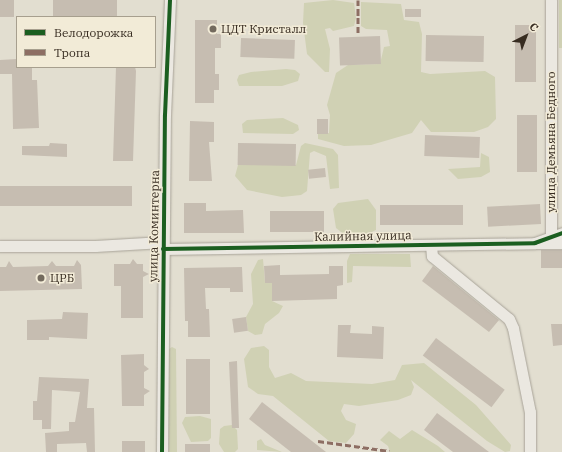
<!DOCTYPE html>
<meta charset="utf-8">
<style>
body{margin:0}
#map{position:relative;width:562px;height:452px;overflow:hidden;background:#e2ded0;font-family:"IBM Plex Serif",serif}
div>[style]{position:absolute}
[style*='--x']{left:calc(var(--x)*1px);top:calc(var(--y)*1px);width:calc(var(--w)*1px);rotate:calc(var(--a)*1deg)}
.green>*{inset:0;background:#d0d1b4;transform-origin:0 0}
.building>*{inset:0;background:#c6bdb1;transform-origin:0 0}
.roads{filter:drop-shadow(0 0 1px #a8a398) drop-shadow(0 0 1px #a8a398)}
.street>*{height:11px;margin:-5.5px;padding:0 5.5px;transform-origin:5.5px;border-radius:5.5px;background:#ebe8e1}
.quiet>*{height:3px;margin-top:-1.5px;transform-origin:0;background:repeating-linear-gradient(90deg,#8d6e63 0 6px,transparent 0 9px)}
.cycleway>*{height:4px;margin:-2px;padding:0 2px;transform-origin:2px;border-radius:2px;background:#1b5e20}
.dots>*{width:11px;height:11px;translate:-50% -50%;box-sizing:border-box;border:2px solid #f2ebd7;border-radius:50%}
span{translate:-50% -50%;white-space:nowrap;text-align:center;line-height:1.15;-webkit-text-stroke:3px #f2ebd7;paint-order:stroke}
.poi-label{font-size:12px;color:#372c21}
.left{translate:0 -50%;text-align:left}
.street-label{font-size:12px;color:#372c21}
.legend{position:absolute;left:16px;top:16px;width:140px;height:52px;box-sizing:border-box;background:#f2ebd7;border:1px solid #a79f8e;margin:0;padding:5px 7px;list-style:none;font-size:12px;color:#372c21}
.legend li{display:flex;align-items:center;gap:8px;height:20px}
.legend b{width:20px;border:1px solid #a79f8e}
.north{position:absolute;left:506px;top:16px;width:40px;height:40px;-webkit-text-stroke:3px #f2ebd7;paint-order:stroke;rotate:42deg;font-size:11px;font-weight:700;line-height:16px;text-align:center;color:#372c21}
.north::after{content:'';display:block;margin:auto;width:14px;height:18px;background:#372c21;clip-path:polygon(50% 0,100% 100%,50% 72%,0 100%)}
</style>
<div id="map">
<div class="green">
<div style="clip-path:polygon(333px 0,354px 3px,356px 18px,354px 26px,333px 31px,330px 28px,325px 29px,330px 49px,329px 72px,325px 72px,307px 54px,303px 23px,304px 3px)"></div>
<div style="left:559px;top:0;width:3px;height:48px"></div>
<div style="clip-path:polygon(361px 2px,401px 4px,404px 20px,419px 22px,422px 34px,421px 72px,430px 74px,485px 71px,495px 77px,496px 119px,488px 127px,474px 132px,431px 132px,421px 120px,412px 133px,371px 145px,344px 146px,318px 139px,318px 134px,329px 133px,330px 115px,327px 105px,336px 73px,348px 65px,380px 64px,384px 47px,390px 46px,387px 30px,366px 29px,361px 26px)"></div>
<div style="clip-path:polygon(286px 69px,295px 70px,300px 74px,298px 81px,282px 86px,239px 86px,237px 80px,239px 75px,251px 72px)"></div>
<div style="clip-path:polygon(283px 118px,298px 125px,299px 130px,293px 134px,243px 133px,242px 124px,247px 120px)"></div>
<div style="clip-path:polygon(305px 143px,333px 149px,338px 155px,339px 188px,330px 189px,326px 156px,314px 151px,310px 153px,307px 191px,301px 195px,282px 197px,247px 190px,235px 176px,238px 165px,296px 165px,301px 146px)"></div>
<div style="clip-path:polygon(481px 153px,489px 157px,490px 172px,481px 177px,458px 179px,448px 169px,480px 167px)"></div>
<div style="clip-path:polygon(368px 199px,376px 210px,376px 230px,359px 238px,350px 239px,336px 228px,333px 209px,338px 203px)"></div>
<div style="clip-path:polygon(350px 254px,410px 254px,411px 267px,353px 266px,352px 282px,347px 283px,347px 261px)"></div>
<div style="clip-path:polygon(263px 259px,265px 283px,272px 283px,272px 301px,283px 306px,279px 313px,265px 324px,262px 334px,255px 335px,248px 331px,246px 317px,253px 304px,251px 274px,258px 260px)"></div>
<div style="clip-path:polygon(264px 346px,269px 350px,269px 367px,275px 378px,291px 373px,306px 381px,372px 384px,395px 380px,402px 365px,424px 363px,476px 405px,511px 445px,510px 451px,505px 452px,487px 441px,411px 380px,414px 387px,411px 395px,398px 400px,359px 406px,344px 404px,341px 411px,346px 420px,356px 424px,354px 434px,346px 443px,329px 441px,273px 396px,258px 394px,248px 387px,244px 359px,251px 348px)"></div>
<div style="clip-path:polygon(172px 347px,176px 349px,177px 452px,169px 452px,169px 349px)"></div>
<div style="clip-path:polygon(200px 416px,211px 419px,211px 438px,208px 441px,191px 442px,182px 423px,185px 417px)"></div>
<div style="clip-path:polygon(232px 425px,237px 430px,238px 449px,235px 452px,224px 452px,219px 444px,220px 429px,224px 426px)"></div>
<div style="clip-path:polygon(412px 430px,438px 446px,445px 452px,390px 452px,388px 446px,380px 440px,389px 431px,400px 439px)"></div>
<div style="clip-path:polygon(261px 439px,265px 445px,282px 452px,257px 450px,257px 441px)"></div>
</div>
<div class="building">
<div style="left:0;top:0;width:14px;height:17px"></div>
<div style="left:53px;top:0;width:64px;height:17px"></div>
<div style="left:405px;top:9px;width:16px;height:8px"></div>
<div style="clip-path:polygon(195px 20px,217px 20px,217px 34px,221px 34px,221px 48px,215px 48px,215px 74px,219px 74px,219px 90px,214px 90px,214px 103px,195px 103px)"></div>
<div style="left:515px;top:25px;width:21px;height:57px"></div>
<div style="left:426px;top:35px;width:58px;height:26px;rotate:1deg"></div>
<div style="left:380px;top:36px;width:28px;height:41px;rotate:88deg"></div>
<div style="left:241px;top:38px;width:54px;height:19px;rotate:2deg"></div>
<div style="clip-path:polygon(17px 59px,17px 67px,32px 67px,32px 80px,37px 80px,39px 128px,13px 129px,12px 74px,0 74px,0 60px)"></div>
<div style="clip-path:polygon(116px 67px,135px 67px,136px 71px,133px 161px,113px 161px)"></div>
<div style="left:517px;top:115px;width:20px;height:57px"></div>
<div style="left:317px;top:119px;width:11px;height:15px"></div>
<div style="clip-path:polygon(190px 121px,214px 122px,214px 142px,209px 142px,212px 181px,189px 181px)"></div>
<div style="left:425px;top:135px;width:55px;height:21px;rotate:2deg"></div>
<div style="clip-path:polygon(50px 143px,67px 144px,67px 157px,22px 155px,22px 146px,49px 146px)"></div>
<div style="left:238px;top:143px;width:58px;height:22px;rotate:1deg"></div>
<div style="left:325px;top:168px;width:9px;height:17px;rotate:84deg"></div>
<div style="left:132px;top:186px;width:20px;height:132px;rotate:90deg"></div>
<div style="clip-path:polygon(184px 203px,206px 203px,206px 211px,243px 210px,244px 233px,184px 233px)"></div>
<div style="left:540px;top:204px;width:20px;height:53px;rotate:87deg"></div>
<div style="left:463px;top:205px;width:20px;height:83px;rotate:90deg"></div>
<div style="left:324px;top:211px;width:21px;height:54px;rotate:90deg"></div>
<div style="left:541px;top:250px;width:21px;height:18px"></div>
<div style="clip-path:polygon(133px 259px,137px 264px,143px 264px,143px 271px,149px 274px,143px 277px,143px 318px,121px 318px,121px 286px,114px 286px,114px 264px,130px 264px)"></div>
<div style="clip-path:polygon(77px 260px,81px 265px,82px 289px,0 291px,0 267px,6px 267px,9px 261px,13px 267px,48px 266px,52px 261px,56px 266px,74px 266px)"></div>
<div style="clip-path:polygon(280px 265px,280px 275px,329px 274px,329px 266px,343px 266px,343px 285px,337px 286px,337px 299px,272px 301px,272px 283px,265px 283px,264px 266px)"></div>
<div style="clip-path:polygon(433px 266px,499px 320px,489px 332px,422px 281px)"></div>
<div style="clip-path:polygon(242px 267px,243px 292px,230px 292px,230px 288px,205px 288px,206px 309px,209px 309px,210px 337px,188px 337px,188px 321px,185px 321px,184px 268px)"></div>
<div style="clip-path:polygon(63px 312px,88px 313px,87px 339px,49px 337px,49px 340px,27px 340px,27px 320px,62px 319px)"></div>
<div style="left:246px;top:317px;width:14px;height:14px;rotate:82deg"></div>
<div style="clip-path:polygon(551px 324px,562px 324px,562px 345px,553px 346px)"></div>
<div style="clip-path:polygon(338px 325px,351px 325px,350px 333px,372px 334px,372px 326px,384px 327px,383px 359px,337px 357px)"></div>
<div style="left:436px;top:338px;width:86px;height:22px;rotate:37deg"></div>
<div style="clip-path:polygon(144px 354px,144px 365px,149px 369px,144px 372px,144px 388px,150px 391px,144px 395px,144px 406px,122px 406px,121px 355px)"></div>
<div style="left:186px;top:359px;width:24px;height:55px"></div>
<div style="clip-path:polygon(237px 361px,239px 428px,232px 428px,229px 362px)"></div>
<div style="clip-path:polygon(39px 377px,89px 379px,87px 408px,94px 408px,95px 452px,87px 452px,86px 443px,57px 444px,57px 452px,46px 452px,45px 433px,69px 431px,69px 422px,75px 422px,80px 392px,52px 390px,51px 429px,42px 429px,42px 420px,33px 420px,33px 401px,37px 401px)"></div>
<div style="clip-path:polygon(262px 402px,326px 452px,291px 452px,249px 419px)"></div>
<div style="clip-path:polygon(437px 413px,489px 452px,453px 452px,424px 430px)"></div>
<div style="left:122px;top:441px;width:23px;height:11px"></div>
<div style="left:185px;top:444px;width:25px;height:8px"></div>
</div>
<div class="roads">
<div class="street">
<div style="--x:551;--y:235;--w:235;--a:-90"></div>
<div style="--x:537;--y:243;--w:25;--a:0"></div>
<div style="--x:431;--y:245;--w:11;--a:85"></div>
<div style="--x:432;--y:256;--w:99;--a:39.3"></div>
<div style="--x:509;--y:319;--w:10;--a:66"></div>
<div style="--x:513;--y:328;--w:86;--a:78.6"></div>
<div style="--x:530;--y:412;--w:40;--a:90"></div>
<div style="--x:0;--y:246;--w:95;--a:0"></div>
<div style="--x:95;--y:246;--w:68;--a:-3.4"></div>
<div style="--x:163;--y:249;--w:372;--a:-0.9"></div>
<div style="--x:535;--y:243;--w:29;--a:-20"></div>
<div style="--x:162;--y:452;--w:337;--a:-89.5"></div>
<div style="--x:165;--y:115;--w:115;--a:-87.5"></div>
</div>
</div>
<div class="quiet">
<div style="--x:358;--y:0;--w:33;--a:90"></div>
<div style="--x:318;--y:441;--w:72;--a:8"></div>
</div>
<div class="cycleway">
<div style="--x:163;--y:249;--w:372;--a:-0.9"></div>
<div style="--x:535;--y:243;--w:29;--a:-20"></div>
<div style="--x:162;--y:452;--w:337;--a:-89.5"></div>
<div style="--x:165;--y:115;--w:115;--a:-87.5"></div>
</div>
<div class="dots">
<div style="left:213px;top:29px;background:#736a5e"></div>
<div style="left:41px;top:278px;background:#736a5e"></div>
</div>
<div class="poi-label">
<span class="left" style="left:221px;top:29px">ЦДТ Кристалл</span>
<span class="left" style="left:50px;top:278px">ЦРБ</span>
</div>
<div class="street-label">
<span style="left:551px;top:142px;rotate:-90deg">улица Демьяна Бедного</span>
<span style="left:154px;top:226px;rotate:-89deg">улица Коминтерна</span>
<span style="left:363px;top:236px;rotate:-1deg">Калийная улица</span>
</div>
<ul class="legend">
<li><b style="height:5px;background:#1b5e20"></b>Велодорожка</li>
<li><b style="height:5px;background:#8d6e63"></b>Тропа</li>
</ul>
<div class="north">С</div>
</div>
